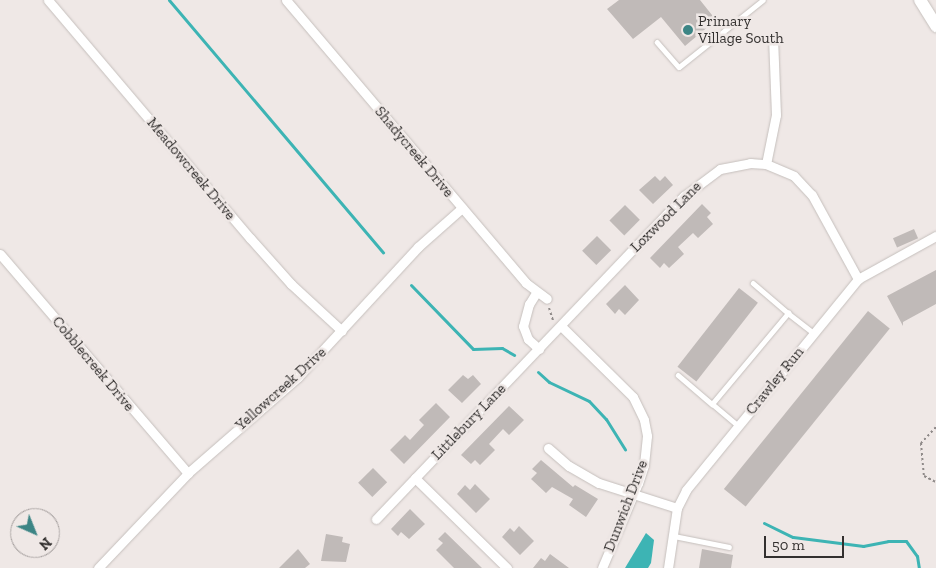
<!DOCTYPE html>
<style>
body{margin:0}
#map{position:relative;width:936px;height:568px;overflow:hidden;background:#efe8e6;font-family:"Zilla Slab",serif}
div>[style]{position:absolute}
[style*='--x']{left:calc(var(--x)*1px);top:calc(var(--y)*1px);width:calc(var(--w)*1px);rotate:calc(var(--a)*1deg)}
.water>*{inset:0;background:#3db4b4}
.stream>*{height:3px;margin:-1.5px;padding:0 1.5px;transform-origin:1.5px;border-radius:1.5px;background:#3db4b4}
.building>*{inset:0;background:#c0bab8;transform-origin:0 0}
.path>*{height:2px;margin-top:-1px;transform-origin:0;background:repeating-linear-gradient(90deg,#8f8a89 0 2.5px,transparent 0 5px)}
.roads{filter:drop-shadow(0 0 1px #c5bfbc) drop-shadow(0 0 1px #c5bfbc)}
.lane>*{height:4.5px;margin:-2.25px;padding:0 2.25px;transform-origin:2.25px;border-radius:2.25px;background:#fff}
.street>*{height:9px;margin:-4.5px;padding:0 4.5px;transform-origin:4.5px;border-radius:4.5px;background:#fff}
.secondary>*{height:12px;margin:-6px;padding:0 6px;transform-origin:6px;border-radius:6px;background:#fff}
.dots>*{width:14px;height:14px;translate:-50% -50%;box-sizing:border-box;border:2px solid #efe8e6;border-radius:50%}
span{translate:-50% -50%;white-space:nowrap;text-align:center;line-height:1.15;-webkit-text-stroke:5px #efe8e6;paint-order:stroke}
.poi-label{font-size:15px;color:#33302f}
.left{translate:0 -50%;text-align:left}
.street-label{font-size:15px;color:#33302f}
.north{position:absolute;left:10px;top:508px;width:50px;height:50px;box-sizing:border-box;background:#efe8e6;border:1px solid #a49e9d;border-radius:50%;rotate:136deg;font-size:14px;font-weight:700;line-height:20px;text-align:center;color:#33302f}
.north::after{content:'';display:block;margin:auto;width:18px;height:22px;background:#3c8585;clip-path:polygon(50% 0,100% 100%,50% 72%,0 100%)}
.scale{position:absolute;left:764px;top:536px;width:80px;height:22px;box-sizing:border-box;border:2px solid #33302f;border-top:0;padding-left:6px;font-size:15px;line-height:18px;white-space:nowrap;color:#33302f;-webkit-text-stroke:4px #efe8e6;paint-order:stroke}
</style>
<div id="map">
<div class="water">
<div style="clip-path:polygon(646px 533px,654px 540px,651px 563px,648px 568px,625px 568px)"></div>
</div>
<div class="stream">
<div style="--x:169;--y:0;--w:331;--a:49.7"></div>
<div style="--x:411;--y:285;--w:89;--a:45.9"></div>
<div style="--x:473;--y:349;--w:29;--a:-2"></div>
<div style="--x:502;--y:348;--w:14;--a:30"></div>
<div style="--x:538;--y:372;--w:15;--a:42"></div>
<div style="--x:549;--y:382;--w:44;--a:25.4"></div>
<div style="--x:589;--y:401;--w:25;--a:47"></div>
<div style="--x:606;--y:419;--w:36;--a:58"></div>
<div style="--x:764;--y:523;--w:32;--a:26"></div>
<div style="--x:793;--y:537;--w:71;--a:7.3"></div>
<div style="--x:863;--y:546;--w:25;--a:-11"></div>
<div style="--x:888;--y:541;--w:18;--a:0"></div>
<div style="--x:906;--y:541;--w:19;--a:54"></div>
<div style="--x:917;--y:556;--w:12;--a:81"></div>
</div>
<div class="building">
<div style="clip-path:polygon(619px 0,700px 0,716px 20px,685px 46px,661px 17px,633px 39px,607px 9px)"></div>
<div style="clip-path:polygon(655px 176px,660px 181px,665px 176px,673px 185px,653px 204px,639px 190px)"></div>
<div style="clip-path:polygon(702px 204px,711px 213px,707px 217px,713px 224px,698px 238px,693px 233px,678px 247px,684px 254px,669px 268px,664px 263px,660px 268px,650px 258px)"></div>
<div style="left:625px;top:205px;width:21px;height:22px;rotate:45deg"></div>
<div style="left:914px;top:229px;width:10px;height:23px;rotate:66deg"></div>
<div style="left:597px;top:236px;width:20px;height:21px;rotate:45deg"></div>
<div style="clip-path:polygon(936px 270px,936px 304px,903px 322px,903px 326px,887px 296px)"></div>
<div style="clip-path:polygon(625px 285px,639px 300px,625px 315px,619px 309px,615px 314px,606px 304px)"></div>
<div style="left:739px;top:288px;width:24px;height:100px;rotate:38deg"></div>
<div style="left:868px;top:311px;width:28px;height:229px;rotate:39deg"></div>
<div style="clip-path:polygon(463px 375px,468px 379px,473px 375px,481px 384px,462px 403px,448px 390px)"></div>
<div style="clip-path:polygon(436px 403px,450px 417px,404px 464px,390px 450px,405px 435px,410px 440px,424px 425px,419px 420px)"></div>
<div style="clip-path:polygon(509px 406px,524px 420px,509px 435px,503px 429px,489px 444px,495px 450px,480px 465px,475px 460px,471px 464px,461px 455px)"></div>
<div style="clip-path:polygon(541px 460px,573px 487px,575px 485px,598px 499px,586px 517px,569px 505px,573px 499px,552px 487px,546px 493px,531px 479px,537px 473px,532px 469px)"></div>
<div style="left:373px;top:468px;width:20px;height:21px;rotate:45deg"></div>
<div style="clip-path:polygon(475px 484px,490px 499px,476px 513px,457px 494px,465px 485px,470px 490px)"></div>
<div style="clip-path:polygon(410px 509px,425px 524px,409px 539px,401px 532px,398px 536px,391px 529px)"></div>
<div style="clip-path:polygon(519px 526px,534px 541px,520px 555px,502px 537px,510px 528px,514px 532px)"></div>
<div style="clip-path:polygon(445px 532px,482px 568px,454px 568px,436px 550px,443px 543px,438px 539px)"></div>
<div style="clip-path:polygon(326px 534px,343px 537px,342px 542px,350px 544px,346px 562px,321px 561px)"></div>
<div style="clip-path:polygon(298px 549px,310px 564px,305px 568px,279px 568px)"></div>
<div style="clip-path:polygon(702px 549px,733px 555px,731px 568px,699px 568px)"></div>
<div style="clip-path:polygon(550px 554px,569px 568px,533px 568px,541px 558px,545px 561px)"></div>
</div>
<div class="path">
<div style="--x:549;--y:308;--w:13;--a:72"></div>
<div style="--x:936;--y:427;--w:22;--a:133"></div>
<div style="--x:921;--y:443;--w:33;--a:85"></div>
<div style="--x:924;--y:476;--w:13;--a:27"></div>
</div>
<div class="roads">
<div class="lane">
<div style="--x:657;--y:42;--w:33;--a:49"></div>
<div style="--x:679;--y:67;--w:107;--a:-38.6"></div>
<div style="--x:753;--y:283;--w:46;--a:40.6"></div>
<div style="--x:678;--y:375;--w:45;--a:40.5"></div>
<div style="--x:738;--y:426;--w:34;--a:-140"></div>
<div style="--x:712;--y:404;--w:119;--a:-50.1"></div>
<div style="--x:788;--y:313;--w:33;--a:38"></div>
<div style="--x:674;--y:536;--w:56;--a:11.3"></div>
</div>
<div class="street">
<div style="--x:48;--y:0;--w:312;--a:49.7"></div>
<div style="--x:250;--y:238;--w:62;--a:48.3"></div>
<div style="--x:291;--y:284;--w:69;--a:42.7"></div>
<div style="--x:286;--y:0;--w:371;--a:49.7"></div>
<div style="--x:526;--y:283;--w:26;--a:37"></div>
<div style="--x:766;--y:164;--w:50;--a:-78.5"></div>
<div style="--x:776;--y:115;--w:77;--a:-92.2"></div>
<div style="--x:0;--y:254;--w:289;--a:49.4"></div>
<div style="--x:536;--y:293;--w:13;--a:122"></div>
<div style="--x:529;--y:304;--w:23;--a:105"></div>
<div style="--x:523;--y:326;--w:14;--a:69"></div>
<div style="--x:528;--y:339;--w:15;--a:42"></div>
<div style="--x:561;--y:326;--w:101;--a:44.6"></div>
<div style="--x:633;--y:397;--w:25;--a:64"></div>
<div style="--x:644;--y:420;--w:16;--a:79"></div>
<div style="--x:647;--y:436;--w:29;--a:96"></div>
<div style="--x:644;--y:465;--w:19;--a:108"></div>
<div style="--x:638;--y:483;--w:92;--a:113"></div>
<div style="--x:548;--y:448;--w:28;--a:41"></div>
<div style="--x:569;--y:466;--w:34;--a:30"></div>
<div style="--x:599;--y:483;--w:82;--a:17.8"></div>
<div style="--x:415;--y:478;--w:129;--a:44.4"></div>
<div style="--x:376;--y:519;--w:446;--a:-46.4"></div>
<div style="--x:684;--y:196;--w:45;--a:-36.9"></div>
<div style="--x:720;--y:169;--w:31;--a:-11"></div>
<div style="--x:750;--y:163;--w:16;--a:4"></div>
<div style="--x:766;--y:164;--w:30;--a:23"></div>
<div style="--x:794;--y:176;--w:26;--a:47"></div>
<div style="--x:812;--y:195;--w:96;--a:61.3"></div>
<div style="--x:98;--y:568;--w:131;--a:-46.5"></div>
<div style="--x:188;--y:473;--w:146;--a:-41.1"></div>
<div style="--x:298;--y:377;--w:177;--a:-47.3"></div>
<div style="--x:418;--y:247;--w:59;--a:-41.6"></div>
<div style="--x:668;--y:568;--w:61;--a:-81.5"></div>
<div style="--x:677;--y:508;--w:20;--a:-63"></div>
<div style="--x:686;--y:490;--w:272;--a:-50.8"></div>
<div style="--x:858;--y:279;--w:89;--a:-28.9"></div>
</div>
<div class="secondary">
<div style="--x:920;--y:0;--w:31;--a:58"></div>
</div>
</div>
<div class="dots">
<div style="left:688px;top:30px;background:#3c8585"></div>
</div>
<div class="poi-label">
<span class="left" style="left:698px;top:30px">Primary<br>Village South</span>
</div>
<div class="street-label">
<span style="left:414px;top:152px;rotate:50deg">Shadycreek Drive</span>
<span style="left:191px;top:169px;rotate:50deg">Meadowcreek Drive</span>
<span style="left:666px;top:217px;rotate:-45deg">Loxwood Lane</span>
<span style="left:93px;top:364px;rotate:50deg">Cobblecreek Drive</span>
<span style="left:775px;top:381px;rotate:-51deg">Crawley Run</span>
<span style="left:281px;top:389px;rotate:-42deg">Yellowcreek Drive</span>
<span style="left:469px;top:422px;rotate:-46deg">Littlebury Lane</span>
<span style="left:626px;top:506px;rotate:-69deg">Dunwich Drive</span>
</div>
<div class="north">N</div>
<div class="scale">50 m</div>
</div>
